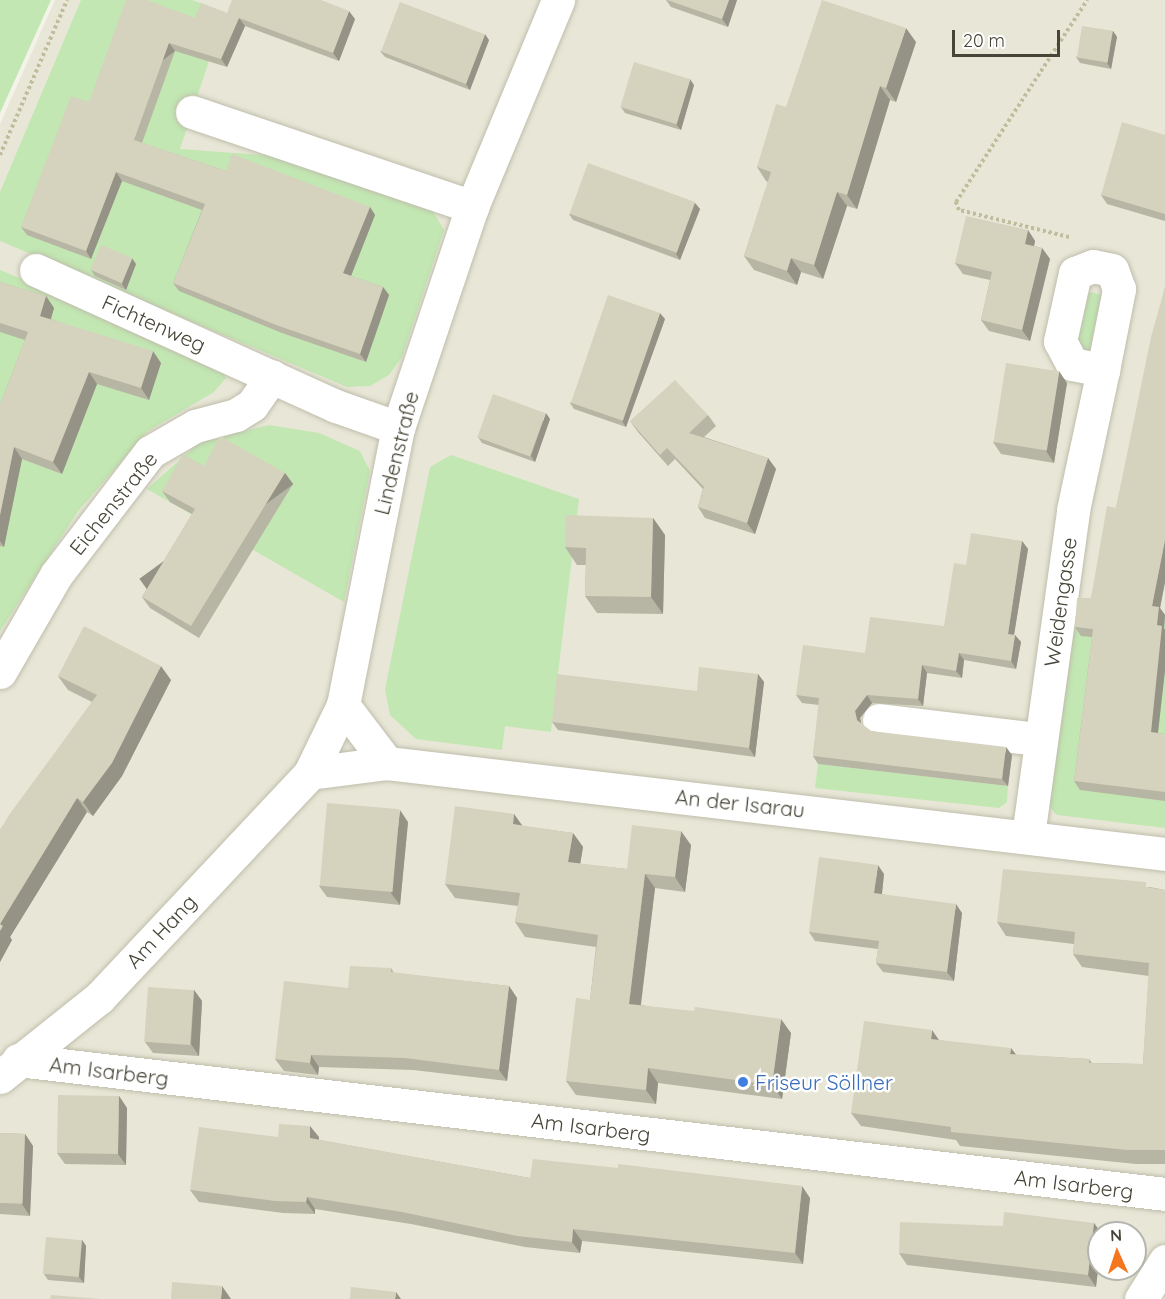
<!DOCTYPE html>
<meta charset="utf-8">
<style>
body{margin:0}
#map{position:relative;width:1165px;height:1299px;overflow:hidden;background:#f4f3e9;font-family:Quicksand,sans-serif}
div>[style]{position:absolute}
[style*='--x']{left:calc(var(--x)*1px);top:calc(var(--y)*1px);width:calc(var(--w)*1px);rotate:calc(var(--a)*1deg)}
.residential>*{inset:0;background:#e8e7d7}
.green>*{inset:0;background:#c2e7b2}
.path>*{height:4px;margin-top:-2px;transform-origin:0;background:repeating-linear-gradient(90deg,#c0bd9d 0 3px,transparent 0 6px)}
.roads{filter:drop-shadow(0 0 2px #bfbdab) drop-shadow(0 0 2px #bfbdab)}
.minor>*{height:33px;margin:-16.5px;padding:0 16.5px;transform-origin:16.5px;border-radius:16.5px;background:#fff}
.wall>*{inset:0;background:#b7b5a3}
.shaded-wall>*{inset:0;background:#959385;transform-origin:0 0}
.building>*{inset:0;background:#d5d2be;transform-origin:0 0}
.dots>*{width:16px;height:16px;translate:-50% -50%;box-sizing:border-box;border:3px solid #fff;border-radius:50%}
span{translate:-50% -50%;white-space:nowrap;text-align:center;line-height:1.15;-webkit-text-stroke:5px #fff;paint-order:stroke}
.street-label{font-size:21px;color:#474537}
.shop-label{font-size:21px;color:#366cbe}
.left{translate:0 -50%;text-align:left}
.north{position:absolute;left:1087px;top:1221px;width:60px;height:60px;box-sizing:border-box;background:#fff;border:2px solid #b5b5af;border-radius:50%;rotate:357deg;font-size:16px;font-weight:700;line-height:24px;text-align:center;color:#474537}
.north::after{content:'';display:block;margin:auto;width:21px;height:27px;background:#f4761f;clip-path:polygon(50% 0,100% 100%,50% 72%,0 100%)}
.scale{position:absolute;left:952px;top:30px;width:108px;height:27px;box-sizing:border-box;border:3px solid #474537;border-top:0;padding-left:8px;font-size:18px;line-height:21px;white-space:nowrap;color:#474537;-webkit-text-stroke:4px #fff;paint-order:stroke}
</style>
<div id="map">
<div class="residential">
<div style="clip-path:polygon(evenodd,55px 0,1165px 0,1165px 1247px,1134px 1299px,0 1299px,0 124px,55px 0,1099px 1233px,1135px 1233px,1135px 1269px,1099px 1269px,1099px 1233px)"></div>
</div>
<div class="green">
<div style="clip-path:polygon(0 0,51px 0,0 113px)"></div>
<div style="clip-path:polygon(81px 0,192px 0,225px 12px,180px 149px,275px 156px,432px 210px,444px 230px,402px 357px,389px 375px,370px 386px,347px 387px,0 241px,0 192px)"></div>
<div style="clip-path:polygon(0 270px,217px 361px,226px 378px,214px 392px,148px 431px,78px 511px,0 631px)"></div>
<div style="clip-path:polygon(1091px 292px,1102px 295px,1094px 352px,1079px 353px,1074px 334px,1085px 297px)"></div>
<div style="clip-path:polygon(269px 425px,319px 433px,360px 451px,370px 471px,344px 602px,147px 489px,200px 442px)"></div>
<div style="clip-path:polygon(451px 455px,579px 499px,551px 732px,505px 726px,502px 750px,416px 739px,390px 715px,385px 689px,430px 467px)"></div>
<div style="clip-path:polygon(1072px 601px,1165px 614px,1165px 828px,1057px 815px,1048px 805px)"></div>
<div style="clip-path:polygon(818px 764px,1008px 786px,1007px 802px,999px 808px,815px 788px)"></div>
</div>
<div class="path">
<div style="--x:0;--y:155;--w:169;--a:-66.6"></div>
<div style="--x:1069;--y:237;--w:113;--a:-166.2"></div>
<div style="--x:959;--y:210;--w:9;--a:-111"></div>
<div style="--x:956;--y:202;--w:241;--a:-57"></div>
</div>
<div class="roads">
<div class="minor">
<div style="--x:192;--y:112;--w:296;--a:18.7"></div>
<div style="--x:36;--y:270;--w:329;--a:24.4"></div>
<div style="--x:336;--y:406;--w:66;--a:19.5"></div>
<div style="--x:0;--y:672;--w:112;--a:-60"></div>
<div style="--x:56;--y:575;--w:155;--a:-52.6"></div>
<div style="--x:150;--y:452;--w:52;--a:-30"></div>
<div style="--x:195;--y:426;--w:42;--a:-15"></div>
<div style="--x:236;--y:415;--w:19;--a:-32"></div>
<div style="--x:252;--y:405;--w:35;--a:-55"></div>
<div style="--x:343;--y:705;--w:73;--a:52.8"></div>
<div style="--x:387;--y:763;--w:783;--a:6.67"></div>
<div style="--x:879;--y:720;--w:161;--a:6.8"></div>
<div style="--x:310;--y:773;--w:78;--a:-7.4"></div>
<div style="--x:1028;--y:836;--w:329;--a:-82.1"></div>
<div style="--x:1073;--y:510;--w:143;--a:-77.9"></div>
<div style="--x:1103;--y:370;--w:83;--a:-78.8"></div>
<div style="--x:1119;--y:289;--w:20;--a:-110"></div>
<div style="--x:1112;--y:270;--w:19;--a:-168"></div>
<div style="--x:1093;--y:266;--w:19;--a:159"></div>
<div style="--x:1075;--y:273;--w:70;--a:102.4"></div>
<div style="--x:1060;--y:341;--w:26;--a:62"></div>
<div style="--x:1072;--y:364;--w:32;--a:11"></div>
<div style="--x:18;--y:1060;--w:1155;--a:6.66"></div>
<div style="--x:0;--y:1077;--w:127;--a:-38.6"></div>
<div style="--x:99;--y:998;--w:308;--a:-46.8"></div>
<div style="--x:310;--y:773;--w:76;--a:-64.1"></div>
<div style="--x:343;--y:705;--w:282;--a:-78.8"></div>
<div style="--x:398;--y:428;--w:233;--a:-71.5"></div>
<div style="--x:472;--y:207;--w:224;--a:-67.4"></div>
<div style="--x:1141;--y:1299;--w:45;--a:-57.7"></div>
</div>
</div>
<div class="wall">
<div style="clip-path:polygon(666px 0,737px 0,728px 27px,671px 7px)"></div>
<div style="clip-path:polygon(227px 13px,355px 19px,339px 61px,245px 26px,227px 67px,175px 51px,142px 143px,226px 171px,370px 207px,375px 215px,351px 276px,383px 287px,389px 295px,366px 362px,282px 333px,179px 291px,173px 283px,202px 210px,122px 181px,91px 259px,27px 235px,21px 227px,89px 102px,195px 18px)"></div>
<div style="clip-path:polygon(1113px 31px,1117px 37px,1111px 69px,1080px 63px,1076px 57px)"></div>
<div style="clip-path:polygon(489px 40px,470px 90px,385px 57px,380px 51px)"></div>
<div style="clip-path:polygon(916px 42px,896px 102px,890px 100px,857px 209px,847px 206px,823px 279px,801px 272px,797px 285px,754px 270px,744px 256px,768px 182px,766px 181px,757px 167px,786px 107px)"></div>
<div style="clip-path:polygon(694px 85px,681px 130px,625px 113px,621px 107px)"></div>
<div style="clip-path:polygon(1165px 135px,1165px 221px,1107px 204px,1101px 195px)"></div>
<div style="clip-path:polygon(695px 203px,700px 209px,680px 260px,573px 220px,569px 214px)"></div>
<div style="clip-path:polygon(1028px 230px,1035px 241px,1034px 246px,1042px 248px,1050px 259px,1030px 341px,989px 331px,981px 320px,990px 280px,963px 274px,955px 263px)"></div>
<div style="clip-path:polygon(136px 264px,126px 290px,95px 276px,91px 270px)"></div>
<div style="clip-path:polygon(0 282px,46px 296px,54px 308px,51px 319px,161px 363px,149px 400px,97px 384px,62px 474px,22px 459px,4px 547px,0 546px,0 404px,25px 340px,0 332px)"></div>
<div style="clip-path:polygon(1165px 287px,1165px 582px,1160px 608px,1165px 615px,1164px 628px,1165px 630px,1165px 670px,1158px 733px,1165px 734px,1165px 801px,1080px 790px,1074px 781px,1092px 637px,1081px 636px,1075px 627px,1091px 598px,1116px 508px)"></div>
<div style="clip-path:polygon(665px 319px,626px 427px,574px 409px,570px 403px)"></div>
<div style="clip-path:polygon(1067px 383px,1054px 463px,1001px 454px,993px 442px)"></div>
<div style="clip-path:polygon(708px 415px,716px 426px,704px 437px,768px 458px,776px 469px,755px 534px,705px 518px,698px 507px,703px 489px,675px 459px,668px 466px,638px 432px,630px 421px)"></div>
<div style="clip-path:polygon(550px 419px,535px 462px,482px 443px,478px 437px)"></div>
<div style="clip-path:polygon(204px 466px,285px 473px,293px 484px,199px 638px,150px 608px,142px 597px,192px 514px,170px 502px,162px 491px)"></div>
<div style="clip-path:polygon(653px 518px,665px 535px,663px 614px,597px 613px,585px 596px,586px 565px,577px 565px,565px 547px)"></div>
<div style="clip-path:polygon(1022px 541px,1028px 549px,1014px 635px,1015px 635px,1021px 642px,1016px 669px,964px 660px,962px 678px,927px 673px,923px 706px,872px 703px,860px 718px,861px 724px,871px 731px,1012px 755px,1008px 786px,818px 764px,813px 756px,819px 705px,802px 703px,796px 695px,865px 653px,944px 626px,966px 565px)"></div>
<div style="clip-path:polygon(758px 674px,764px 682px,755px 757px,558px 730px,552px 722px,697px 691px)"></div>
<div style="clip-path:polygon(58px 676px,171px 680px,122px 776px,93px 816px,87px 812px,10px 937px,12px 940px,0 962px,0 830px,92px 702px,68px 690px)"></div>
<div style="clip-path:polygon(514px 814px,522px 826px,573px 833px,583px 847px,580px 864px,627px 869px,691px 845px,685px 892px,655px 888px,641px 1005px,791px 1033px,782px 1099px,658px 1083px,656px 1104px,576px 1095px,566px 1081px,590px 1000px,596px 947px,525px 937px,515px 922px,518px 906px,455px 898px,445px 884px)"></div>
<div style="clip-path:polygon(408px 822px,400px 905px,327px 897px,319px 886px)"></div>
<div style="clip-path:polygon(884px 874px,882px 894px,962px 913px,954px 981px,883px 972px,876px 963px,878px 949px,815px 941px,809px 932px)"></div>
<div style="clip-path:polygon(1150px 887px,1165px 890px,1165px 1164px,1136px 1164px,960px 1146px,956px 1140px,861px 1126px,851px 1113px,939px 1040px,1016px 1055px,1089px 1059px,1092px 1063px,1143px 1064px,1149px 976px,1082px 967px,1073px 954px,1074px 944px,1006px 936px,997px 922px)"></div>
<div style="clip-path:polygon(391px 968px,394px 973px,509px 986px,517px 998px,507px 1081px,413px 1070px,319px 1067px,318px 1075px,284px 1071px,275px 1059px,348px 988px)"></div>
<div style="clip-path:polygon(194px 990px,202px 1001px,199px 1056px,153px 1053px,145px 1042px)"></div>
<div style="clip-path:polygon(119px 1096px,127px 1108px,126px 1165px,65px 1164px,57px 1153px)"></div>
<div style="clip-path:polygon(0 1133px,25px 1134px,33px 1146px,30px 1216px,0 1214px)"></div>
<div style="clip-path:polygon(278px 1137px,319px 1137px,319px 1140px,530px 1178px,810px 1198px,803px 1264px,582px 1241px,580px 1253px,525px 1247px,411px 1224px,315px 1209px,315px 1214px,283px 1213px,199px 1202px,190px 1190px)"></div>
<div style="clip-path:polygon(1094px 1223px,1101px 1233px,1099px 1233px,1099px 1261px,1096px 1287px,907px 1265px,899px 1253px,1003px 1226px)"></div>
<div style="clip-path:polygon(82px 1240px,86px 1246px,84px 1283px,48px 1280px,44px 1274px)"></div>
</div>
<div class="shaded-wall">
<div style="clip-path:polygon(729px 0,737px 0,728px 27px,722px 19px)"></div>
<div style="clip-path:polygon(349px 11px,355px 19px,339px 61px,333px 53px)"></div>
<div style="clip-path:polygon(239px 18px,245px 26px,227px 67px,221px 59px)"></div>
<div style="clip-path:polygon(906px 28px,916px 42px,896px 102px,886px 88px)"></div>
<div style="clip-path:polygon(1113px 31px,1117px 37px,1111px 69px,1107px 63px)"></div>
<div style="clip-path:polygon(485px 34px,489px 40px,470px 90px,466px 84px)"></div>
<div style="left:169px;top:43px;width:10px;height:103px;rotate:53deg"></div>
<div style="clip-path:polygon(690px 79px,694px 85px,681px 130px,676px 124px)"></div>
<div style="clip-path:polygon(880px 86px,890px 100px,857px 209px,847px 195px)"></div>
<div style="clip-path:polygon(116px 172px,122px 181px,91px 259px,86px 251px)"></div>
<div style="clip-path:polygon(837px 192px,847px 206px,823px 279px,814px 265px)"></div>
<div style="clip-path:polygon(695px 203px,700px 209px,680px 260px,676px 254px)"></div>
<div style="clip-path:polygon(370px 207px,375px 215px,349px 281px,343px 273px)"></div>
<div style="clip-path:polygon(1028px 230px,1035px 241px,1032px 255px,1025px 244px)"></div>
<div style="clip-path:polygon(1042px 248px,1050px 259px,1030px 341px,1022px 330px)"></div>
<div style="clip-path:polygon(132px 258px,136px 264px,126px 290px,122px 284px)"></div>
<div style="clip-path:polygon(791px 258px,801px 272px,797px 285px,787px 271px)"></div>
<div style="clip-path:polygon(383px 287px,389px 295px,366px 362px,360px 354px)"></div>
<div style="clip-path:polygon(46px 296px,54px 308px,48px 328px,40px 316px)"></div>
<div style="clip-path:polygon(660px 313px,665px 319px,626px 427px,622px 421px)"></div>
<div style="clip-path:polygon(153px 351px,161px 363px,149px 400px,141px 388px)"></div>
<div style="clip-path:polygon(1059px 371px,1067px 383px,1054px 463px,1046px 451px)"></div>
<div style="clip-path:polygon(89px 372px,97px 384px,62px 474px,53px 462px)"></div>
<div style="clip-path:polygon(546px 413px,550px 419px,535px 462px,531px 456px)"></div>
<div style="clip-path:polygon(14px 447px,22px 459px,4px 547px,0 541px,0 515px)"></div>
<div style="clip-path:polygon(768px 458px,776px 469px,755px 534px,747px 523px)"></div>
<div style="left:285px;top:473px;width:14px;height:180px;rotate:54deg"></div>
<div style="clip-path:polygon(653px 518px,665px 535px,663px 614px,651px 597px)"></div>
<div style="clip-path:polygon(1165px 540px,1165px 582px,1160px 608px,1165px 615px,1164px 628px,1165px 630px,1165px 670px,1157px 741px,1151px 732px,1157px 625px,1152px 606px)"></div>
<div style="clip-path:polygon(1022px 541px,1028px 549px,1013px 641px,1008px 634px)"></div>
<div style="clip-path:polygon(1015px 635px,1021px 642px,1016px 669px,1011px 661px)"></div>
<div style="clip-path:polygon(959px 653px,964px 660px,962px 678px,956px 671px)"></div>
<div style="clip-path:polygon(922px 665px,927px 673px,923px 706px,918px 699px)"></div>
<div style="clip-path:polygon(161px 666px,171px 680px,122px 776px,93px 816px,83px 802px)"></div>
<div style="clip-path:polygon(758px 674px,764px 682px,755px 757px,749px 748px)"></div>
<div style="clip-path:polygon(867px 695px,872px 703px,860px 718px,862px 728px,857px 720px,855px 711px)"></div>
<div style="clip-path:polygon(1006px 747px,1012px 755px,1008px 786px,1002px 779px)"></div>
<div style="clip-path:polygon(77px 798px,87px 812px,10px 937px,12px 940px,0 962px,0 924px)"></div>
<div style="clip-path:polygon(400px 810px,408px 822px,400px 905px,391px 893px)"></div>
<div style="clip-path:polygon(514px 814px,524px 828px,513px 824px)"></div>
<div style="clip-path:polygon(681px 831px,691px 845px,685px 892px,675px 877px)"></div>
<div style="clip-path:polygon(573px 833px,583px 847px,578px 877px,568px 862px)"></div>
<div style="clip-path:polygon(878px 865px,884px 874px,881px 902px,874px 893px)"></div>
<div style="clip-path:polygon(645px 874px,655px 888px,639px 1018px,629px 1004px)"></div>
<div style="clip-path:polygon(956px 904px,962px 913px,954px 981px,947px 972px)"></div>
<div style="clip-path:polygon(509px 986px,517px 998px,507px 1081px,499px 1070px)"></div>
<div style="clip-path:polygon(194px 990px,202px 1001px,199px 1056px,191px 1044px)"></div>
<div style="clip-path:polygon(781px 1019px,791px 1033px,782px 1099px,772px 1085px)"></div>
<div style="clip-path:polygon(932px 1030px,941px 1043px,931px 1039px)"></div>
<div style="clip-path:polygon(1011px 1048px,1021px 1061px,1010px 1054px)"></div>
<div style="clip-path:polygon(311px 1055px,319px 1067px,318px 1075px,310px 1063px)"></div>
<div style="clip-path:polygon(648px 1068px,658px 1083px,656px 1104px,646px 1090px)"></div>
<div style="clip-path:polygon(119px 1096px,127px 1108px,126px 1165px,118px 1154px)"></div>
<div style="clip-path:polygon(310px 1126px,319px 1137px,318px 1150px,310px 1138px)"></div>
<div style="clip-path:polygon(25px 1134px,33px 1146px,30px 1216px,22px 1204px)"></div>
<div style="clip-path:polygon(802px 1186px,810px 1198px,803px 1264px,795px 1253px)"></div>
<div style="clip-path:polygon(307px 1197px,315px 1209px,315px 1214px,306px 1202px)"></div>
<div style="clip-path:polygon(1094px 1223px,1101px 1233px,1099px 1233px,1099px 1261px,1096px 1287px,1088px 1275px)"></div>
<div style="clip-path:polygon(573px 1229px,582px 1241px,580px 1253px,572px 1242px)"></div>
<div style="clip-path:polygon(82px 1240px,86px 1246px,84px 1283px,79px 1277px)"></div>
<div style="clip-path:polygon(222px 1286px,231px 1299px,221px 1299px)"></div>
<div style="clip-path:polygon(396px 1292px,401px 1299px,395px 1299px)"></div>
</div>
<div class="building">
<div style="clip-path:polygon(126px 0,147px 0,195px 18px,201px 3px,227px 13px,232px 0,321px 0,349px 11px,333px 53px,239px 18px,221px 59px,169px 43px,134px 140px,226px 171px,232px 154px,370px 207px,343px 273px,383px 287px,360px 354px,276px 325px,173px 283px,205px 204px,116px 172px,86px 251px,21px 227px,71px 96px,89px 102px)"></div>
<div style="clip-path:polygon(667px 0,729px 0,722px 19px)"></div>
<div style="clip-path:polygon(822px 0,906px 28px,886px 88px,880px 86px,847px 195px,837px 192px,814px 265px,791px 258px,787px 271px,744px 256px,771px 172px,757px 167px,776px 104px,786px 107px)"></div>
<div style="left:400px;top:2px;width:91px;height:53px;rotate:21deg"></div>
<div style="left:1082px;top:26px;width:31px;height:32px;rotate:9deg"></div>
<div style="left:634px;top:62px;width:59px;height:47px;rotate:17deg"></div>
<div style="clip-path:polygon(1122px 122px,1165px 135px,1165px 214px,1101px 195px)"></div>
<div style="left:588px;top:163px;width:114px;height:54px;rotate:20deg"></div>
<div style="clip-path:polygon(966px 216px,1028px 230px,1025px 244px,1042px 248px,1022px 330px,981px 320px,992px 272px,955px 263px)"></div>
<div style="left:101px;top:245px;width:34px;height:27px;rotate:23deg"></div>
<div style="clip-path:polygon(0 282px,46px 296px,40px 316px,153px 351px,141px 388px,89px 372px,53px 462px,14px 447px,0 515px,0 404px,28px 332px,0 323px)"></div>
<div style="clip-path:polygon(1165px 287px,1165px 540px,1152px 606px,1159px 607px,1157px 625px,1162px 626px,1151px 732px,1165px 734px,1165px 792px,1074px 781px,1093px 629px,1075px 627px,1077px 598px,1091px 598px,1107px 506px,1116px 508px,1151px 337px)"></div>
<div style="left:608px;top:295px;width:55px;height:114px;rotate:19deg"></div>
<div style="left:1006px;top:363px;width:54px;height:80px;rotate:9deg"></div>
<div style="clip-path:polygon(675px 380px,708px 415px,689px 433px,768px 458px,747px 523px,698px 507px,704px 487px,667px 448px,660px 455px,630px 421px)"></div>
<div style="left:493px;top:394px;width:56px;height:46px;rotate:20deg"></div>
<div style="clip-path:polygon(220px 436px,285px 473px,191px 626px,142px 597px,195px 509px,162px 491px,183px 454px,204px 466px)"></div>
<div style="clip-path:polygon(566px 515px,653px 518px,651px 597px,585px 596px,586px 548px,565px 547px)"></div>
<div style="clip-path:polygon(971px 533px,1022px 541px,1008px 634px,1015px 635px,1011px 661px,959px 653px,956px 671px,922px 665px,918px 699px,867px 695px,855px 711px,857px 720px,871px 731px,1006px 747px,1002px 779px,813px 756px,819px 698px,796px 695px,803px 645px,865px 653px,870px 617px,944px 626px,954px 563px,966px 565px)"></div>
<div style="clip-path:polygon(84px 626px,161px 666px,112px 763px,83px 802px,77px 798px,0 924px,3px 926px,0 931px,0 830px,9px 815px,97px 695px,58px 676px)"></div>
<div style="clip-path:polygon(699px 667px,758px 674px,749px 748px,552px 722px,557px 674px,697px 691px)"></div>
<div style="left:327px;top:803px;width:73px;height:83px;rotate:5deg"></div>
<div style="clip-path:polygon(455px 806px,514px 814px,513px 824px,573px 833px,568px 862px,627px 869px,632px 825px,681px 831px,675px 877px,645px 874px,629px 1004px,694px 1011px,695px 1007px,781px 1019px,772px 1085px,648px 1068px,646px 1090px,566px 1081px,576px 998px,590px 1000px,598px 935px,515px 922px,520px 893px,445px 884px)"></div>
<div style="clip-path:polygon(819px 857px,878px 865px,874px 893px,956px 904px,947px 972px,876px 963px,879px 941px,809px 932px)"></div>
<div style="clip-path:polygon(1003px 869px,1146px 882px,1146px 887px,1165px 890px,1165px 1150px,1127px 1150px,951px 1132px,951px 1127px,851px 1113px,864px 1021px,932px 1030px,931px 1039px,1011px 1048px,1010px 1054px,1089px 1059px,1089px 1063px,1143px 1064px,1149px 963px,1073px 954px,1075px 932px,997px 922px)"></div>
<div style="clip-path:polygon(350px 966px,391px 968px,391px 972px,509px 986px,499px 1070px,405px 1058px,311px 1055px,310px 1063px,275px 1059px,284px 981px,348px 988px)"></div>
<div style="left:148px;top:987px;width:46px;height:55px;rotate:4deg"></div>
<div style="left:58px;top:1095px;width:61px;height:58px;rotate:1deg"></div>
<div style="clip-path:polygon(279px 1124px,310px 1126px,310px 1138px,530px 1178px,533px 1159px,618px 1168px,618px 1164px,802px 1186px,795px 1253px,573px 1229px,572px 1242px,517px 1236px,402px 1212px,307px 1197px,306px 1202px,275px 1201px,190px 1190px,199px 1127px,278px 1137px)"></div>
<div style="left:0;top:1133px;width:25px;height:70px;rotate:2deg"></div>
<div style="clip-path:polygon(1004px 1212px,1094px 1223px,1088px 1275px,899px 1253px,900px 1222px,1003px 1226px)"></div>
<div style="left:46px;top:1237px;width:36px;height:37px;rotate:5deg"></div>
<div style="clip-path:polygon(172px 1282px,222px 1286px,221px 1299px,171px 1299px)"></div>
<div style="clip-path:polygon(351px 1287px,396px 1292px,395px 1299px,350px 1299px)"></div>
<div style="clip-path:polygon(51px 1295px,101px 1299px,50px 1299px)"></div>
</div>
<div class="dots">
<div style="left:743px;top:1082px;background:#3f7fe0"></div>
</div>
<div class="street-label">
<span style="left:154px;top:323px;rotate:24deg">Fichtenweg</span>
<span style="left:396px;top:453px;rotate:-76deg">Lindenstraße</span>
<span style="left:113px;top:503px;rotate:-51deg">Eichenstraße</span>
<span style="left:1060px;top:602px;rotate:-82deg">Weidengasse</span>
<span style="left:740px;top:803px;rotate:6deg">An der Isarau</span>
<span style="left:161px;top:931px;rotate:-47deg">Am Hang</span>
<span style="left:109px;top:1071px;rotate:7deg">Am Isarberg</span>
<span style="left:591px;top:1127px;rotate:7deg">Am Isarberg</span>
<span style="left:1074px;top:1184px;rotate:7deg">Am Isarberg</span>
</div>
<div class="shop-label">
<span class="left" style="left:755px;top:1082px">Friseur Söllner</span>
</div>
<div class="north">N</div>
<div class="scale">20 m</div>
</div>
